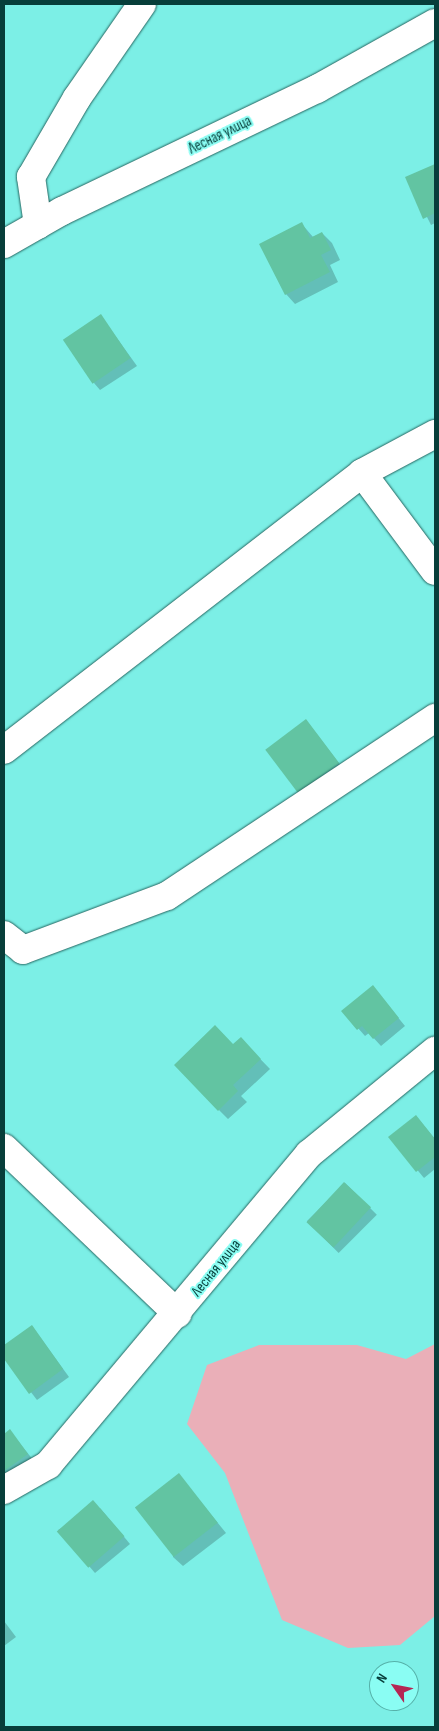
<!DOCTYPE html>
<meta charset="utf-8">
<style>
body{margin:0}
#map{position:relative;width:439px;height:1731px;overflow:hidden;background:#7cefe6;font-family:"Sofia Sans Condensed",sans-serif}
div>[style]{position:absolute}
[style*='--x']{left:calc(var(--x)*1px);top:calc(var(--y)*1px);width:calc(var(--w)*1px);rotate:calc(var(--a)*1deg)}
.green>*{inset:0;background:#eaafb8}
.shadow>*{inset:0;background:#0003;transform-origin:0 0}
.building>*{inset:0;background:#62c4a2;transform-origin:0 0}
.roads{filter:drop-shadow(0 0 1px #266560) drop-shadow(0 0 1px #266560)}
.minor>*{height:28px;margin:-14px;padding:0 14px;transform-origin:14px;border-radius:14px;background:#fff}
span{translate:-50% -50%;white-space:nowrap;text-align:center;line-height:1.15;-webkit-text-stroke:4px #8afdf3;paint-order:stroke}
.street-label{font-size:15px;color:#073e3a}
.frame{position:absolute;inset:0;border:5px solid #073e3a;pointer-events:none}
.north{position:absolute;left:369px;top:1661px;width:50px;height:50px;box-sizing:border-box;background:#8afdf3;border:1px solid #56b1a9;border-radius:50%;rotate:303deg;font-size:14px;font-weight:700;line-height:20px;text-align:center;color:#073e3a}
.north::after{content:'';display:block;margin:auto;width:18px;height:22px;background:#b52653;clip-path:polygon(50% 0,100% 100%,50% 72%,0 100%)}
</style>
<div id="map">
<div class="green">
<div style="clip-path:polygon(435px 1344px,435px 1616px,400px 1645px,348px 1648px,282px 1620px,225px 1473px,187px 1424px,207px 1365px,259px 1345px,357px 1345px,406px 1359px)"></div>
</div>
<div class="shadow">
<div style="clip-path:polygon(435px 165px,435px 223px,431px 225px,407px 177px)"></div>
<div style="clip-path:polygon(301px 223px,313px 237px,322px 233px,332px 243px,340px 260px,330px 265px,338px 282px,295px 304px,286px 294px)"></div>
<div style="clip-path:polygon(101px 316px,137px 366px,100px 390px,94px 383px)"></div>
<div style="clip-path:polygon(306px 720px,345px 771px,306px 800px)"></div>
<div style="clip-path:polygon(379px 994px,405px 1026px,381px 1046px,369px 1033px,365px 1036px,343px 1011px)"></div>
<div style="clip-path:polygon(241px 1039px,270px 1069px,241px 1096px,247px 1102px,228px 1119px,219px 1110px,233px 1045px)"></div>
<div style="clip-path:polygon(416px 1116px,435px 1139px,435px 1169px,424px 1178px,390px 1137px)"></div>
<div style="left:345px;top:1183px;width:45px;height:54px;rotate:45deg"></div>
<div style="clip-path:polygon(32px 1326px,69px 1377px,37px 1400px,4px 1357px,4px 1346px)"></div>
<div style="clip-path:polygon(10px 1431px,34px 1461px,4px 1483px,4px 1435px)"></div>
<div style="clip-path:polygon(179px 1475px,226px 1533px,183px 1566px,173px 1557px)"></div>
<div style="clip-path:polygon(100px 1508px,130px 1544px,95px 1573px,58px 1530px)"></div>
<div style="clip-path:polygon(4px 1621px,16px 1637px,4px 1646px)"></div>
</div>
<div class="building">
<div style="clip-path:polygon(435px 164px,435px 213px,423px 219px,405px 177px)"></div>
<div style="clip-path:polygon(302px 222px,310px 238px,322px 232px,331px 250px,321px 255px,330px 272px,285px 295px,259px 244px)"></div>
<div style="left:101px;top:314px;width:53px;height:46px;rotate:56deg"></div>
<div style="left:306px;top:719px;width:55px;height:51px;rotate:53deg"></div>
<div style="clip-path:polygon(373px 985px,399px 1018px,373px 1039px,362px 1026px,357px 1030px,341px 1011px)"></div>
<div style="clip-path:polygon(215px 1025px,233px 1044px,241px 1037px,261px 1059px,233px 1085px,238px 1091px,218px 1111px,174px 1065px)"></div>
<div style="clip-path:polygon(416px 1115px,435px 1139px,435px 1157px,416px 1172px,388px 1137px)"></div>
<div style="left:344px;top:1182px;width:37px;height:55px;rotate:43deg"></div>
<div style="clip-path:polygon(32px 1325px,63px 1369px,29px 1394px,4px 1359px,4px 1345px)"></div>
<div style="clip-path:polygon(10px 1429px,28px 1454px,4px 1471px,4px 1434px)"></div>
<div style="left:179px;top:1473px;width:63px;height:56px;rotate:52deg"></div>
<div style="left:93px;top:1500px;width:48px;height:48px;rotate:49deg"></div>
</div>
<div class="roads">
<div class="minor">
<div style="--x:38;--y:225;--w:49;--a:-98.3"></div>
<div style="--x:31;--y:177;--w:91;--a:-59.8"></div>
<div style="--x:77;--y:98;--w:114;--a:-55.3"></div>
<div style="--x:4;--y:244;--w:67;--a:-29.6"></div>
<div style="--x:62;--y:211;--w:283;--a:-25.6"></div>
<div style="--x:317;--y:89;--w:135;--a:-29.2"></div>
<div style="--x:362;--y:473;--w:122;--a:53.3"></div>
<div style="--x:4;--y:750;--w:453;--a:-37.7"></div>
<div style="--x:362;--y:473;--w:83;--a:-28.1"></div>
<div style="--x:4;--y:935;--w:24;--a:38"></div>
<div style="--x:23;--y:950;--w:154;--a:-20.6"></div>
<div style="--x:167;--y:896;--w:322;--a:-33.6"></div>
<div style="--x:4;--y:1148;--w:240;--a:43.7"></div>
<div style="--x:4;--y:1490;--w:51;--a:-29.6"></div>
<div style="--x:48;--y:1465;--w:406;--a:-50"></div>
<div style="--x:309;--y:1154;--w:163;--a:-39.3"></div>
</div>
</div>
<div class="street-label">
<span style="left:220px;top:135px;rotate:-26deg">Лесная улица</span>
<span style="left:216px;top:1268px;rotate:-51deg">Лесная улица</span>
</div>
<div class="frame"></div>
<div class="north">N</div>
</div>
